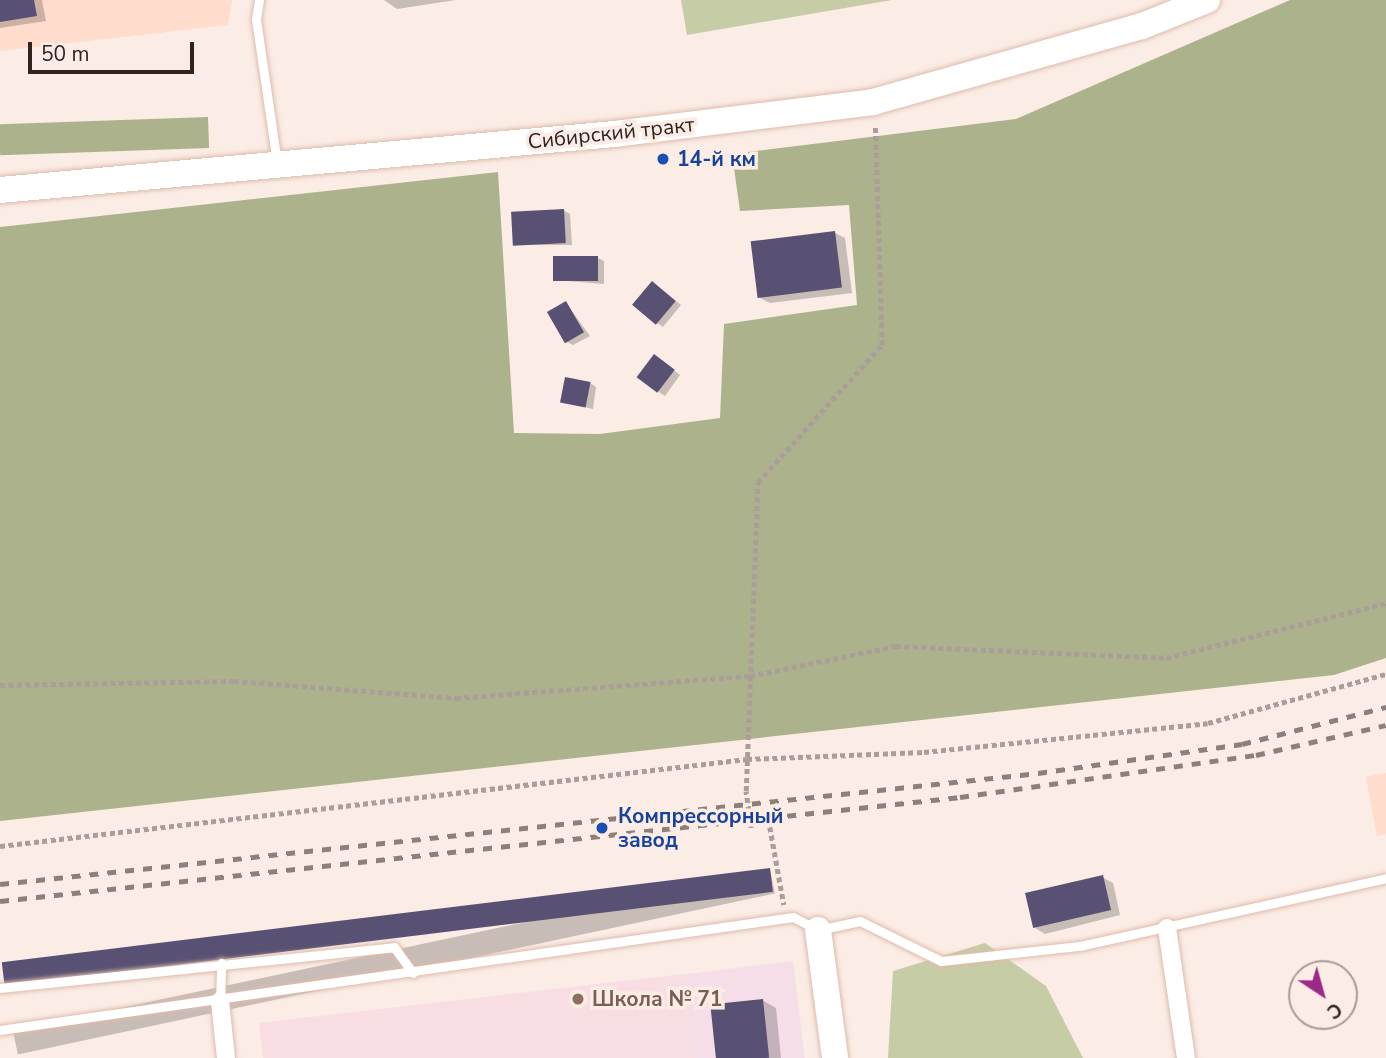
<!DOCTYPE html>
<meta charset="utf-8">
<style>
body{margin:0}
#map{position:relative;width:1386px;height:1058px;overflow:hidden;background:#fbece5;font-family:"Nunito Sans",sans-serif}
div>[style]{position:absolute}
[style*='--x']{left:calc(var(--x)*1px);top:calc(var(--y)*1px);width:calc(var(--w)*1px);rotate:calc(var(--a)*1deg)}
.built>*{inset:0;background:#ffdccc}
.education>*{inset:0;background:#f8dee2}
.medical>*{inset:0;background:#f6dee9;transform-origin:0 0}
.green>*{inset:0;background:#c6cda6}
.forest>*{inset:0;background:#acb38c;transform-origin:0 0}
.shadow>*{inset:0;background:#0003;transform-origin:0 0}
.building>*{inset:0;background:#595173;transform-origin:0 0}
.path>*{height:4.5px;margin-top:-2.25px;transform-origin:0;background:repeating-linear-gradient(90deg,#ab9d97 0 5px,transparent 0 8.5px)}
.roads{filter:drop-shadow(0 0 2px #ddbbab) drop-shadow(0 0 2px #ddbbab)}
.lane>*{height:9px;margin:-4.5px;padding:0 4.5px;transform-origin:4.5px;border-radius:4.5px;background:#fff}
.street>*{height:18px;margin:-9px;padding:0 9px;transform-origin:9px;border-radius:9px;background:#fff}
.secondary>*{height:26px;margin:-13px;padding:0 13px;transform-origin:13px;border-radius:13px;background:#fff}
.rail>*{height:5px;margin-top:-2.5px;transform-origin:0;background:repeating-linear-gradient(90deg,#8e8079 0 9px,transparent 0 18px)}
.dots>*{width:19px;height:19px;translate:-50% -50%;box-sizing:border-box;border:4px solid #fbece5;border-radius:50%}
span{translate:-50% -50%;white-space:nowrap;text-align:center;line-height:1.15;-webkit-text-stroke:7px #fbece5;paint-order:stroke}
.street-label{font-size:21px;color:#31241e}
.transit-label{font-size:21px;color:#164399;font-weight:700}
.left{translate:0 -50%;text-align:left}
.education-label{font-size:21px;color:#785e54;font-weight:700}
.north{position:absolute;left:1288px;top:960px;width:70px;height:70px;box-sizing:border-box;background:#fbece5;border:2px solid #aa9c95;border-radius:50%;rotate:144deg;font-size:19px;font-weight:700;line-height:28px;text-align:center;color:#31241e}
.north::after{content:'';display:block;margin:auto;width:24px;height:32px;background:#9c2985;clip-path:polygon(50% 0,100% 100%,50% 72%,0 100%)}
.scale{position:absolute;left:28px;top:42px;width:166px;height:32px;box-sizing:border-box;border:4px solid #31241e;border-top:0;padding-left:9px;font-size:21px;line-height:24px;white-space:nowrap;color:#31241e;-webkit-text-stroke:5px #fbece5;paint-order:stroke}
</style>
<div id="map">
<div class="built">
<div style="clip-path:polygon(0 0,232px 0,228px 25px,0 51px)"></div>
<div style="clip-path:polygon(1386px 773px,1386px 834px,1377px 836px,1366px 777px)"></div>
</div>
<div class="education">
<div style="clip-path:polygon(683px 974px,693px 1058px,263px 1058px,259px 1023px)"></div>
</div>
<div class="medical">
<div style="left:793px;top:961px;width:98px;height:111px;rotate:83deg"></div>
</div>
<div class="green">
<div style="clip-path:polygon(681px 0,892px 0,687px 35px)"></div>
<div style="clip-path:polygon(985px 943px,1046px 986px,1083px 1058px,888px 1058px,893px 971px)"></div>
</div>
<div class="forest">
<div style="clip-path:polygon(1290px 0,1386px 0,1386px 658px,1334px 675px,0 821px,0 227px,498px 172px,514px 433px,600px 434px,720px 418px,724px 324px,857px 305px,849px 205px,740px 211px,732px 154px,1016px 119px)"></div>
<div style="left:208px;top:117px;width:31px;height:209px;rotate:88deg"></div>
</div>
<div class="shadow">
<div style="clip-path:polygon(0 0,42px 0,46px 21px,0 28px)"></div>
<div style="clip-path:polygon(384px 0,456px 0,397px 9px)"></div>
<div style="clip-path:polygon(563px 210px,570px 214px,572px 245px,515px 245px)"></div>
<div style="clip-path:polygon(835px 233px,845px 238px,852px 293px,770px 303px,760px 298px)"></div>
<div style="clip-path:polygon(598px 258px,604px 261px,604px 284px,555px 280px)"></div>
<div style="clip-path:polygon(658px 287px,681px 305px,663px 327px,657px 323px)"></div>
<div style="clip-path:polygon(566px 303px,590px 336px,573px 345px,567px 342px)"></div>
<div style="clip-path:polygon(661px 360px,680px 375px,665px 396px,659px 392px)"></div>
<div style="clip-path:polygon(590px 383px,596px 387px,593px 409px,563px 402px)"></div>
<div style="left:770px;top:870px;width:24px;height:774px;rotate:78deg"></div>
<div style="clip-path:polygon(1102px 877px,1113px 883px,1120px 915px,1045px 934px,1035px 928px)"></div>
<div style="clip-path:polygon(762px 1000px,776px 1008px,781px 1058px,718px 1058px)"></div>
</div>
<div class="building">
<div style="clip-path:polygon(0 0,34px 0,37px 16px,0 22px)"></div>
<div style="left:564px;top:209px;width:34px;height:53px;rotate:87deg"></div>
<div style="left:835px;top:231px;width:57px;height:85px;rotate:83deg"></div>
<div style="left:553px;top:256px;width:45px;height:25px"></div>
<div style="left:652px;top:281px;width:31px;height:31px;rotate:40deg"></div>
<div style="left:566px;top:301px;width:36px;height:22px;rotate:60deg"></div>
<div style="left:654px;top:354px;width:26px;height:29px;rotate:37deg"></div>
<div style="left:565px;top:377px;width:26px;height:26px;rotate:11deg"></div>
<div style="left:770px;top:868px;width:24px;height:774px;rotate:83deg"></div>
<div style="left:1103px;top:875px;width:36px;height:80px;rotate:77deg"></div>
<div style="left:763px;top:999px;width:59px;height:53px;rotate:84deg"></div>
</div>
<div class="path">
<div style="--x:0;--y:685;--w:234;--a:-1"></div>
<div style="--x:234;--y:681;--w:223;--a:4.4"></div>
<div style="--x:456;--y:698;--w:295;--a:-4.3"></div>
<div style="--x:750;--y:676;--w:149;--a:-11.6"></div>
<div style="--x:896;--y:646;--w:270;--a:2.5"></div>
<div style="--x:1166;--y:658;--w:227;--a:-14"></div>
<div style="--x:770;--y:827;--w:79;--a:79.8"></div>
<div style="--x:751;--y:828;--w:37;--a:-98"></div>
<div style="--x:746;--y:791;--w:309;--a:-87.8"></div>
<div style="--x:758;--y:482;--w:185;--a:-47.9"></div>
<div style="--x:882;--y:345;--w:220;--a:-91.8"></div>
<div style="--x:0;--y:846;--w:752;--a:-6.64"></div>
<div style="--x:747;--y:759;--w:177;--a:-2.3"></div>
<div style="--x:924;--y:752;--w:285;--a:-5.8"></div>
<div style="--x:1208;--y:723;--w:185;--a:-15.4"></div>
</div>
<div class="roads">
<div class="lane">
<div style="--x:259;--y:0;--w:19;--a:99"></div>
<div style="--x:256;--y:19;--w:146;--a:81.7"></div>
<div style="--x:0;--y:988;--w:396;--a:-5.9"></div>
<div style="--x:394;--y:947;--w:32;--a:54"></div>
<div style="--x:220;--y:1001;--w:38;--a:-88"></div>
<div style="--x:0;--y:1030;--w:801;--a:-8.11"></div>
<div style="--x:793;--y:917;--w:28;--a:27"></div>
<div style="--x:818;--y:930;--w:43;--a:-12.1"></div>
<div style="--x:860;--y:921;--w:90;--a:26.3"></div>
<div style="--x:941;--y:961;--w:140;--a:-6.2"></div>
<div style="--x:1080;--y:946;--w:313;--a:-12.5"></div>
</div>
<div class="street">
<div style="--x:1167;--y:928;--w:131;--a:81.7"></div>
<div style="--x:220;--y:1001;--w:57;--a:84"></div>
</div>
<div class="secondary">
<div style="--x:0;--y:190;--w:617;--a:-5.21"></div>
<div style="--x:614;--y:134;--w:261;--a:-7"></div>
<div style="--x:873;--y:102;--w:280;--a:-15.8"></div>
<div style="--x:1142;--y:26;--w:70;--a:-21.8"></div>
<div style="--x:818;--y:930;--w:129;--a:82.4"></div>
</div>
</div>
<div class="rail">
<div style="--x:0;--y:884;--w:1044;--a:-6.1"></div>
<div style="--x:1038;--y:773;--w:206;--a:-8.1"></div>
<div style="--x:1242;--y:744;--w:149;--a:-14.4"></div>
<div style="--x:0;--y:901;--w:966;--a:-6.18"></div>
<div style="--x:960;--y:797;--w:299;--a:-8.1"></div>
<div style="--x:1256;--y:755;--w:133;--a:-13"></div>
</div>
<div class="dots">
<div style="left:663px;top:159px;background:#1a4fb4"></div>
<div style="left:602px;top:828px;background:#1a4fb4"></div>
<div style="left:578px;top:999px;background:#8d6e63"></div>
</div>
<div class="street-label">
<span style="left:611px;top:133px;rotate:-6deg">Сибирский тракт</span>
</div>
<div class="transit-label">
<span class="left" style="left:677px;top:159px">14-й км</span>
<span class="left" style="left:618px;top:828px">Компрессорный<br>завод</span>
</div>
<div class="education-label">
<span class="left" style="left:592px;top:999px">Школа № 71</span>
</div>
<div class="north">С</div>
<div class="scale">50 m</div>
</div>
